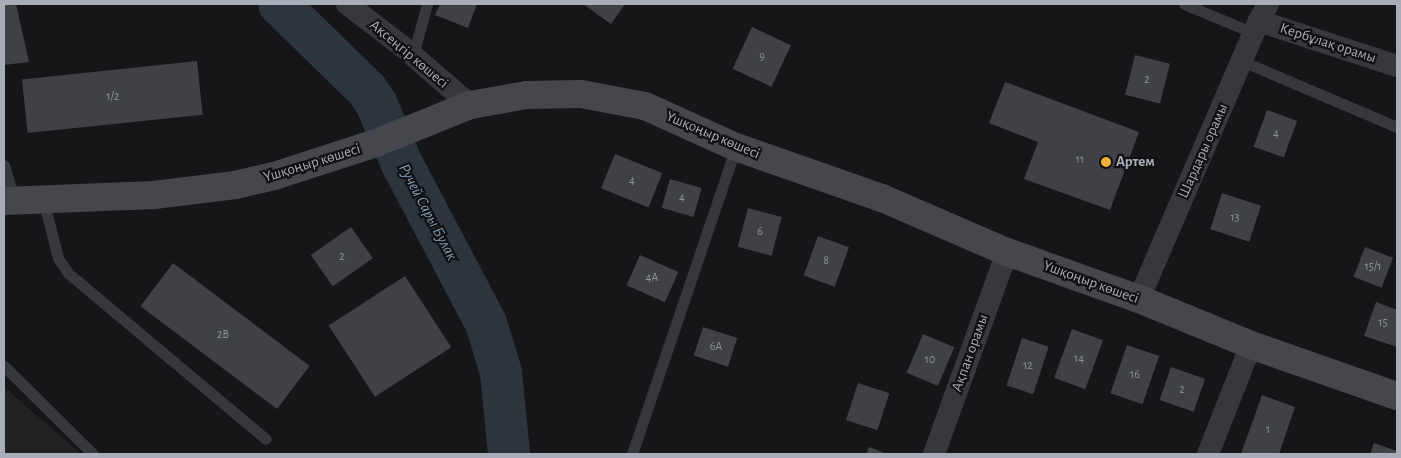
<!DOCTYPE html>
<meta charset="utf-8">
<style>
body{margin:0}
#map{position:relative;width:1401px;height:458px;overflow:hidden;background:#161618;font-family:"Alegreya Sans",sans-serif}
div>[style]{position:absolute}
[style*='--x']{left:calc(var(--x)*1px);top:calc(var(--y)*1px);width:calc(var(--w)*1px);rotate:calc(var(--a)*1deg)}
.built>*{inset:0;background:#222225}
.river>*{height:42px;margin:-21px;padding:0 21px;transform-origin:21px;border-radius:21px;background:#2c353c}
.building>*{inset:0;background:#404145;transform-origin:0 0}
.lane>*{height:11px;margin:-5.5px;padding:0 5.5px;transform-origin:5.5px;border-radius:5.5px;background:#37383d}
.street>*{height:22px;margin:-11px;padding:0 11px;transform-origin:11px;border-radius:11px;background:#37383d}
.secondary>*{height:28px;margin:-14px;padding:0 14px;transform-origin:14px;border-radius:14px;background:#45474d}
.dots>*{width:14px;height:14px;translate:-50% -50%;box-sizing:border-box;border:2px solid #111113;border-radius:50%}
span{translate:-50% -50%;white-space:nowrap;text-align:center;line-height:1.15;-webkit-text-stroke:4.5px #111113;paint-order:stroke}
.number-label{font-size:12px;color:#8e929b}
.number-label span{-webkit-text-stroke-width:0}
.street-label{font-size:15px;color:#a8adb8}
.poi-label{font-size:15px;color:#a8adb8;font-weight:700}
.left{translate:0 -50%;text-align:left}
.water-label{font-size:16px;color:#7f9bb3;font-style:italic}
.frame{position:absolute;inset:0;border:5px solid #a8adb8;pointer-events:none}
</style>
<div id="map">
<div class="built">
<div style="clip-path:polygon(4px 387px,81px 454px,4px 454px)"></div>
</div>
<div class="river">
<div style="--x:279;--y:4;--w:123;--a:44.3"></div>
<div style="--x:367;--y:90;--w:16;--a:55"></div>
<div style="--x:376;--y:103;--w:64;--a:67"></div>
<div style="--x:401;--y:162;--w:182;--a:62.2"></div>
<div style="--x:486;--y:323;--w:51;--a:73"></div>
<div style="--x:501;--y:372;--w:82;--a:84.4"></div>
</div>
<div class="building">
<div style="clip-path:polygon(4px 4px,16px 4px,29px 62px,4px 65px)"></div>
<div style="clip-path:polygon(440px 4px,477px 4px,468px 28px,435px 15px)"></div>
<div style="clip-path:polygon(583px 4px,625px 4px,611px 24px)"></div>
<div style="left:752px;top:27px;width:43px;height:46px;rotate:25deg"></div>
<div style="left:1135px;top:55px;width:36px;height:41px;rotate:14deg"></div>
<div style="left:197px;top:61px;width:54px;height:176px;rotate:84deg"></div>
<div style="clip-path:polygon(1005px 82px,1139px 132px,1110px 210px,1024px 179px,1038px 142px,989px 123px)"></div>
<div style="left:1267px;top:110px;width:32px;height:39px;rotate:20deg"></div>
<div style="left:615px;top:154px;width:51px;height:37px;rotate:22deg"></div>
<div style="left:670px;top:179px;width:33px;height:30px;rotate:16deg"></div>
<div style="left:1222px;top:193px;width:41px;height:38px;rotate:18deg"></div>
<div style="left:748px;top:208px;width:35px;height:40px;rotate:15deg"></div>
<div style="left:351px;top:227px;width:38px;height:49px;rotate:55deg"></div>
<div style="left:818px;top:236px;width:33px;height:42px;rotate:20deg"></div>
<div style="left:1365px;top:247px;width:30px;height:32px;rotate:21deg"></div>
<div style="left:640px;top:255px;width:42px;height:33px;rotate:24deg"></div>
<div style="left:173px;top:263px;width:171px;height:54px;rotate:37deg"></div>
<div style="left:405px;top:276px;width:85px;height:91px;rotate:57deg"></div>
<div style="clip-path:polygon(1376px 302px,1397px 310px,1397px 347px,1364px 336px)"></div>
<div style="left:703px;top:327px;width:36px;height:30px;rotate:18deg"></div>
<div style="left:1072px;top:329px;width:33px;height:52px;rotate:20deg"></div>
<div style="left:923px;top:334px;width:34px;height:42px;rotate:23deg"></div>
<div style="left:1022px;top:338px;width:28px;height:50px;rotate:18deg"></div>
<div style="left:1127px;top:345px;width:34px;height:51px;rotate:19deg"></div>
<div style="left:1171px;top:367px;width:36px;height:35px;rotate:19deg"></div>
<div style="left:858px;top:383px;width:33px;height:39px;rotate:18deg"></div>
<div style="clip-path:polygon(1262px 395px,1295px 407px,1279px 454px,1241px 454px)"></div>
<div style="clip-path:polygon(1374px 443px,1397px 451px,1397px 454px,1370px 454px)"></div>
<div style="clip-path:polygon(869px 447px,888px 454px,866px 454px)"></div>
</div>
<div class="lane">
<div style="--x:1184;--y:4;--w:76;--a:22.5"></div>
<div style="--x:413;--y:55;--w:53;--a:-74.6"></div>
<div style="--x:1242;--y:61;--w:168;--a:23.1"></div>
<div style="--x:4;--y:165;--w:37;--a:73"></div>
<div style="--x:43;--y:199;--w:61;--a:75.7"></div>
<div style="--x:58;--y:258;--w:18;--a:56"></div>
<div style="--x:68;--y:273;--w:258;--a:40"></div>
<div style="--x:4;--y:366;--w:125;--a:44.7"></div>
<div style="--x:632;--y:454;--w:324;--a:-71.3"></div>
</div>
<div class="street">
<div style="--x:347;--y:4;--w:69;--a:37.4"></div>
<div style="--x:402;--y:46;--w:90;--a:40.9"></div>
<div style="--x:1259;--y:21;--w:145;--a:18.1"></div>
<div style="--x:1139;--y:299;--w:303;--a:-66.7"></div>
<div style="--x:1259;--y:21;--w:19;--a:-62"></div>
<div style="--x:934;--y:454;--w:215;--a:-70.1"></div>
<div style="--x:1208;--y:454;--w:117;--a:-68.5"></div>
</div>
<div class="secondary">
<div style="--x:4;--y:201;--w:150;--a:-2.3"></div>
<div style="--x:154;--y:195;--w:82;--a:-7"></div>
<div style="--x:235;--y:185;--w:40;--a:-13"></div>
<div style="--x:274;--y:176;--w:107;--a:-17.9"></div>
<div style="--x:376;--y:143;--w:101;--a:-22"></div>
<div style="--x:470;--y:105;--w:58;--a:-10"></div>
<div style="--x:527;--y:95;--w:54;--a:-1.1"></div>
<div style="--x:581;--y:94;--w:65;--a:10.6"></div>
<div style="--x:645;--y:106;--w:100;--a:24.3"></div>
<div style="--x:736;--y:147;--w:155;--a:19.3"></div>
<div style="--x:882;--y:198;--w:136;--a:23.4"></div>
<div style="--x:1007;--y:252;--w:140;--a:19.6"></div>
<div style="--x:1139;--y:299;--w:121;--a:22.3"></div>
<div style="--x:1251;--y:345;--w:155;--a:19.3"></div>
</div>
<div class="dots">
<div style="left:1106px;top:162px;background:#f2b134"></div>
</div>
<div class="number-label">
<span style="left:762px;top:57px">9</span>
<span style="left:1147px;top:80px">2</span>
<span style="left:113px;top:97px">1/2</span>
<span style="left:1276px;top:134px">4</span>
<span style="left:1080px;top:160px">11</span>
<span style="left:632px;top:181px">4</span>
<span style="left:682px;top:198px">4</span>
<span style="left:1235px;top:218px">13</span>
<span style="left:760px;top:232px">6</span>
<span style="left:342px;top:257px">2</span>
<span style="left:826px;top:261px">8</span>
<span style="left:1373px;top:267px">15/1</span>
<span style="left:652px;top:278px">4А</span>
<span style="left:1383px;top:323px">15</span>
<span style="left:223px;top:335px">2В</span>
<span style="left:716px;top:347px">6А</span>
<span style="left:1079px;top:359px">14</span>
<span style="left:930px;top:360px">10</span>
<span style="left:1028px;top:366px">12</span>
<span style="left:1135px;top:375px">16</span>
<span style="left:1182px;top:390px">2</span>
<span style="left:1268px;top:430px">1</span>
</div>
<div class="street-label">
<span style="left:1328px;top:43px;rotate:18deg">Кербұлақ орамы</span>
<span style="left:409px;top:54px;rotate:40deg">Ақсеңгір көшесі</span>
<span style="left:713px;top:135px;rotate:23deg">Үшқоңыр көшесі</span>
<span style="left:1203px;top:151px;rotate:-66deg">Шардары орамы</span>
<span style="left:312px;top:163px;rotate:-17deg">Үшқоңыр көшесі</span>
<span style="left:1091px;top:282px;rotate:20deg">Үшқоңыр көшесі</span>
<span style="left:970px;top:353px;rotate:-70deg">Ақпан орамы</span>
</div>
<div class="poi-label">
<span class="left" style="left:1116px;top:162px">Артем</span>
</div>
<div class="water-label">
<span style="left:428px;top:212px;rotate:62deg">Ручей Сары Булак</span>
</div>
<div class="frame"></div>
</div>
